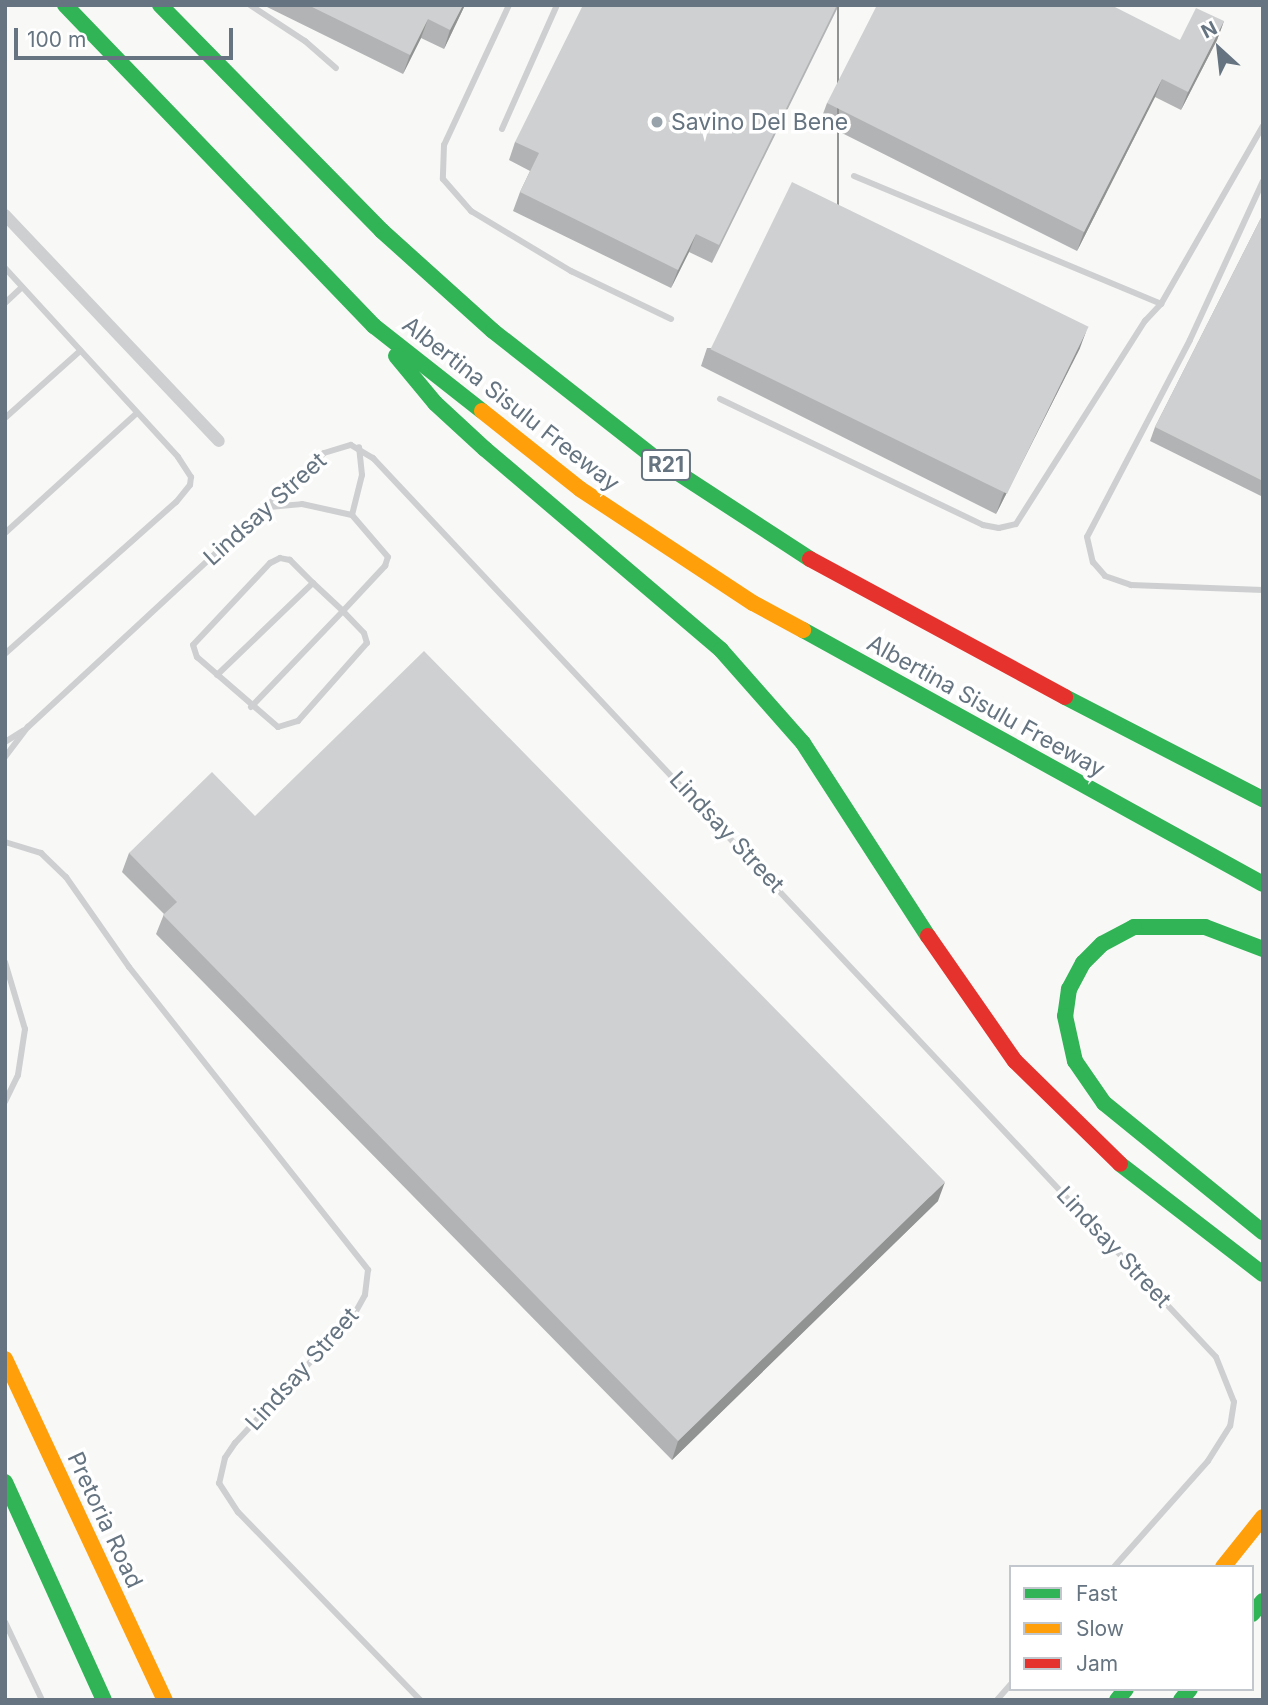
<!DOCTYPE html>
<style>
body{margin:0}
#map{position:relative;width:1268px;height:1705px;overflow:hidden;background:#f8f8f7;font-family:Inter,sans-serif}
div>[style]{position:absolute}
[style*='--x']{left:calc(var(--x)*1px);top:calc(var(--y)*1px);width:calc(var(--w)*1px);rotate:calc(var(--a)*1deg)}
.lane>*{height:6px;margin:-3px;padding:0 3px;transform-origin:3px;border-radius:3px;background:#cecfd0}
.street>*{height:12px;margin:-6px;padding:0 6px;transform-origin:6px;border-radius:6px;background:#cecfd0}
.fast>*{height:16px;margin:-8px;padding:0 8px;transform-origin:8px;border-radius:8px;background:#30b455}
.slow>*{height:16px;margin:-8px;padding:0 8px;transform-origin:8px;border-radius:8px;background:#ff9f0a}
.jam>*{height:16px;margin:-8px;padding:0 8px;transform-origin:8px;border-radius:8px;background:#e5322d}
.wall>*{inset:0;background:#b2b3b4}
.shaded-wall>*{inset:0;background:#919292;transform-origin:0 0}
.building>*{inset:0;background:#cfd0d1;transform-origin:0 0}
.dots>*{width:19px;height:19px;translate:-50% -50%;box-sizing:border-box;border:4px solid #fff;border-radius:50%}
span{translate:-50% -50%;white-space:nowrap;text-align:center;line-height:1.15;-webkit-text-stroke:7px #fff;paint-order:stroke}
.shield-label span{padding:2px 5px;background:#fff;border:2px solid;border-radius:5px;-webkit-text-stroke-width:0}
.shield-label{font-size:21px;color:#657480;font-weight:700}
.poi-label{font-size:23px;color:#657480}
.left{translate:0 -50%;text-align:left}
.street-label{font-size:23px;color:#657480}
.frame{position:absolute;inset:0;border:7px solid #657480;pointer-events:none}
.legend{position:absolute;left:1009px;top:1565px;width:245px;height:126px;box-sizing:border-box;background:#fff;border:2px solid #c1c7cc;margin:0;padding:9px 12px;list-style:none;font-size:21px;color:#657480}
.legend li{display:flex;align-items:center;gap:14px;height:35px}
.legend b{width:35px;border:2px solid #c1c7cc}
.north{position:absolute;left:1184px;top:14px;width:70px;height:70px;-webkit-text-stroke:5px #fff;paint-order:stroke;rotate:333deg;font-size:19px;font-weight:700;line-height:28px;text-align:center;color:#657480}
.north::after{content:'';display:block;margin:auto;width:24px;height:32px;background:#657480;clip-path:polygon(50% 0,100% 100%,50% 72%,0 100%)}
.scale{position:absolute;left:14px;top:28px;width:219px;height:32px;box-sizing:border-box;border:4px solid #657480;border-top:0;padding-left:9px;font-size:21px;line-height:24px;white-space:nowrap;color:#657480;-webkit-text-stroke:5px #fff;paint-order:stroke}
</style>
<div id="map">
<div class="lane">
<div style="--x:250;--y:5;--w:66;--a:33.2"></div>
<div style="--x:305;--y:41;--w:41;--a:41.1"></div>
<div style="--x:509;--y:5;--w:154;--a:114.9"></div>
<div style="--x:444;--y:145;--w:34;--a:92"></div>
<div style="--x:443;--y:179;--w:43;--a:48.8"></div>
<div style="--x:471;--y:211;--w:117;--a:31"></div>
<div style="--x:571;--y:271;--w:111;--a:25.6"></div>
<div style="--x:502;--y:129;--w:136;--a:-66.1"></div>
<div style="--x:854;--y:176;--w:333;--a:22.6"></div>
<div style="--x:1161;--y:304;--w:205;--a:-60.2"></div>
<div style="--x:1263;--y:181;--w:175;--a:114.7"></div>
<div style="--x:1190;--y:340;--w:222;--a:117.6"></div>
<div style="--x:1087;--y:537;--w:26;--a:77"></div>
<div style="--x:1093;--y:562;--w:18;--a:49"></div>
<div style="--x:1105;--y:576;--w:28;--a:19"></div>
<div style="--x:1131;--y:585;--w:132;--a:2.2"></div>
<div style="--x:5;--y:268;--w:256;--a:47.5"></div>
<div style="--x:178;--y:457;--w:24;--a:57"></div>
<div style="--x:191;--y:477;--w:8;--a:97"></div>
<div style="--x:190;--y:485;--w:22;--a:129"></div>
<div style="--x:176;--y:502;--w:229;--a:138.4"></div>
<div style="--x:5;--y:303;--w:23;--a:-43"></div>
<div style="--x:720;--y:399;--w:292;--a:25.6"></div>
<div style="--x:983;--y:525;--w:16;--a:11"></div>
<div style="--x:999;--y:528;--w:17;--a:-13"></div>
<div style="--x:1016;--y:524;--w:241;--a:-57.6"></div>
<div style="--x:1145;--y:321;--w:23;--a:-47"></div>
<div style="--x:5;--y:418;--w:101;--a:-41.8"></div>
<div style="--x:269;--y:507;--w:33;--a:-5"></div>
<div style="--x:302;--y:504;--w:51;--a:12.4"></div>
<div style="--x:352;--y:515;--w:41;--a:-76"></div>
<div style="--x:362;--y:475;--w:28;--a:-96"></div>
<div style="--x:5;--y:533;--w:178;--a:-42.3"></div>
<div style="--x:313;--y:583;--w:33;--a:-135"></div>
<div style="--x:290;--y:560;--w:10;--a:-169"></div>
<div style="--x:280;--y:558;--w:11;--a:153"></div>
<div style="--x:270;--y:563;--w:112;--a:133.2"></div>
<div style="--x:193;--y:645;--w:13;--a:72"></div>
<div style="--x:197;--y:657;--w:107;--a:40.8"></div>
<div style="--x:278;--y:727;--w:21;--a:-17"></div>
<div style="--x:298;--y:721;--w:104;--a:-48.5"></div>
<div style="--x:367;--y:643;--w:10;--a:-107"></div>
<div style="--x:364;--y:633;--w:30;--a:-134"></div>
<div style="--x:343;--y:611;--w:62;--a:-47"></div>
<div style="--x:385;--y:566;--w:9;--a:-72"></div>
<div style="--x:388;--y:557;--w:55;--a:-130.6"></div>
<div style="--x:217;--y:675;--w:133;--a:-43.8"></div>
<div style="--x:313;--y:583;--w:41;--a:43"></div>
<div style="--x:343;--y:611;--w:133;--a:133.8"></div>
<div style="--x:5;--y:742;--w:22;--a:-32"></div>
<div style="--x:5;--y:757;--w:38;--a:-53"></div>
<div style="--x:28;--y:727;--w:403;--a:-42.8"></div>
<div style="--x:324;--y:453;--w:28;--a:-17"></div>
<div style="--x:351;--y:445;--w:26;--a:31"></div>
<div style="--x:373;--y:458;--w:1232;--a:46.84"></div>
<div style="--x:1216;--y:1357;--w:48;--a:68.2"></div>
<div style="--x:1234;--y:1402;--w:24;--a:99"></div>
<div style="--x:1230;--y:1426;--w:41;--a:122.2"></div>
<div style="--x:1208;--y:1461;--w:142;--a:131.6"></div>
<div style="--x:5;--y:842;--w:38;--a:17"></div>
<div style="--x:41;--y:853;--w:35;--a:44"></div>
<div style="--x:66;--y:877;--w:110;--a:55"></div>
<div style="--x:129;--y:967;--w:386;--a:51.7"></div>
<div style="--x:368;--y:1270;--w:25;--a:97"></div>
<div style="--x:365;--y:1295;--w:23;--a:119"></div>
<div style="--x:354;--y:1315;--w:175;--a:132.9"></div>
<div style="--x:235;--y:1443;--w:18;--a:124"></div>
<div style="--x:225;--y:1458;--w:26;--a:103"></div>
<div style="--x:219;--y:1483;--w:35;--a:57"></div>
<div style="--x:238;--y:1512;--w:262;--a:45.9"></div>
<div style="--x:5;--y:962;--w:70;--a:73.4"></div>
<div style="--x:25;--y:1029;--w:47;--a:98.7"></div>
<div style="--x:18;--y:1075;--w:30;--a:116"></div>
<div style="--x:5;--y:1622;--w:86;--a:64.6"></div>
<div style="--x:997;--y:1700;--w:21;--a:-49"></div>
</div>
<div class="street">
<div style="--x:5;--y:215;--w:311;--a:46.6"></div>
</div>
<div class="fast">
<div style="--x:65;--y:5;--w:446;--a:46.1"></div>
<div style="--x:374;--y:326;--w:137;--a:38.2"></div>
<div style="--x:160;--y:5;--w:317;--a:45.5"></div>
<div style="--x:382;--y:231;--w:149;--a:42"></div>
<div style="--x:493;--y:331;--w:206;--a:38.1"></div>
<div style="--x:655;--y:458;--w:185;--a:33.1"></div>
<div style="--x:396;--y:356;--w:61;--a:50.3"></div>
<div style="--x:435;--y:403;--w:68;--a:42.6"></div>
<div style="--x:485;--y:449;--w:310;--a:40.4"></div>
<div style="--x:721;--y:650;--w:124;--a:48.6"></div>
<div style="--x:803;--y:743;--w:230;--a:57.1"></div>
<div style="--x:803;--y:630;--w:525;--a:28.91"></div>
<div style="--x:1065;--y:697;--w:223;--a:27.3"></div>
<div style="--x:1263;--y:949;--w:62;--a:-159.2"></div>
<div style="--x:1205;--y:927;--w:71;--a:180"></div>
<div style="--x:1134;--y:927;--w:36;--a:152"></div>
<div style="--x:1102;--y:944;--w:27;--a:135"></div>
<div style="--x:1083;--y:963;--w:30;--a:118"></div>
<div style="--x:1069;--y:989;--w:27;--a:98"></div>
<div style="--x:1065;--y:1016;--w:46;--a:77.5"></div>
<div style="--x:1075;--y:1061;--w:51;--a:55.4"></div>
<div style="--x:1104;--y:1103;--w:205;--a:39.1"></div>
<div style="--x:1120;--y:1164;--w:180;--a:37.6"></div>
<div style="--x:5;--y:1482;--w:239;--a:65.6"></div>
<div style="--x:1252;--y:1614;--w:17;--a:-50"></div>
<div style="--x:1117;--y:1700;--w:14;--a:-51"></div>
<div style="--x:1181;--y:1700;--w:14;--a:-51"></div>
</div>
<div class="slow">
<div style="--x:482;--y:411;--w:125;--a:38.5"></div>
<div style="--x:580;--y:489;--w:207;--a:33.4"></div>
<div style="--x:753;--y:603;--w:57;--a:28.4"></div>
<div style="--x:5;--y:1359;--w:377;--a:64.9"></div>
<div style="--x:1223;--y:1567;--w:64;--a:-51.3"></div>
</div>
<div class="jam">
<div style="--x:810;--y:559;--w:290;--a:28.4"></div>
<div style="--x:928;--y:936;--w:152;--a:55.2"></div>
<div style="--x:1015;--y:1061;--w:147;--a:44.4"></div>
</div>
<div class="wall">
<div style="clip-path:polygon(263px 5px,465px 5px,444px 49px,421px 38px,403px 74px)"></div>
<div style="clip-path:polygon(839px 5px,712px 263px,689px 252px,671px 288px,513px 211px,520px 192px,530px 171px,509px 160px,515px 142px)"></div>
<div style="clip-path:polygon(1224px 21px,1217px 40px,1181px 110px,1155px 97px,1077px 251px,820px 122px,827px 103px,1180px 40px)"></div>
<div style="clip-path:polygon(1263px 214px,1263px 497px,1150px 441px,1155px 427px)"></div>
<div style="clip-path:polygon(707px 348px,1080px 348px,996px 514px,701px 366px)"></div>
<div style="clip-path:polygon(255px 816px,938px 1201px,672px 1460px,156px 934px,164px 914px,122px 872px,129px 853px)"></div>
</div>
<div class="shaded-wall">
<div style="clip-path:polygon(463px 5px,465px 5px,444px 49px,450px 30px)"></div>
<div style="left:837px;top:5px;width:2px;height:267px"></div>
<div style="clip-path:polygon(428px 19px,421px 38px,403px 74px,410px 55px)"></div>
<div style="clip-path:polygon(1224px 21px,1217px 40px,1181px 110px,1188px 92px)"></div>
<div style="clip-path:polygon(1162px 79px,1155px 97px,1077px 251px,1084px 232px)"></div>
<div style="clip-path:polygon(696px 234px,689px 252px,671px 288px,678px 270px)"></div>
<div style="clip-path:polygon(1087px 329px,1080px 348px,996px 514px,1003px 495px)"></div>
<div style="clip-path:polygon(945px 1182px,938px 1201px,672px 1460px,678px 1441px)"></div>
</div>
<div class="building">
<div style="clip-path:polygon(308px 5px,463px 5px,450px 30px,428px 19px,410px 55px)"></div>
<div style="clip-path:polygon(583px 5px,837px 5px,719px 245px,696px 234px,678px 270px,520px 192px,539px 153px,515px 142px)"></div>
<div style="clip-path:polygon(877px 5px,1111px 5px,1180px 40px,1196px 8px,1224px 21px,1188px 92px,1162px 79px,1084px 232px,827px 103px)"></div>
<div style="left:792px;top:182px;width:330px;height:186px;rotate:26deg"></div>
<div style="clip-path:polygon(1263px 214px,1263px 481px,1155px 427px)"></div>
<div style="clip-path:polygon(424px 651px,945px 1182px,678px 1441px,163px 915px,177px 902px,129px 853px,212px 772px,255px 816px)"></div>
</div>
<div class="dots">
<div style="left:657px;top:122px;background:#98a2aa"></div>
</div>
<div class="shield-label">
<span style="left:666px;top:465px">R21</span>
</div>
<div class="poi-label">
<span class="left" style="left:671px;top:122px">Savino Del Bene</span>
</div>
<div class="street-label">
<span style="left:511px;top:404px;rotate:38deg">Albertina Sisulu Freeway</span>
<span style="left:265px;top:509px;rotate:-42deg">Lindsay Street</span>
<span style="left:986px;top:706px;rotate:29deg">Albertina Sisulu Freeway</span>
<span style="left:727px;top:832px;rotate:47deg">Lindsay Street</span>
<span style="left:1114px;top:1247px;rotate:47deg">Lindsay Street</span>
<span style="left:302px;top:1369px;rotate:-48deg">Lindsay Street</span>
<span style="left:105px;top:1520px;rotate:65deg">Pretoria Road</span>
</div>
<div class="frame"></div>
<ul class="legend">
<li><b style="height:9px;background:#30b455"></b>Fast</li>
<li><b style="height:9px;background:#ff9f0a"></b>Slow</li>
<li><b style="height:9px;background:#e5322d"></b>Jam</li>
</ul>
<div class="north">N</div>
<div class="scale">100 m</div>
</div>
